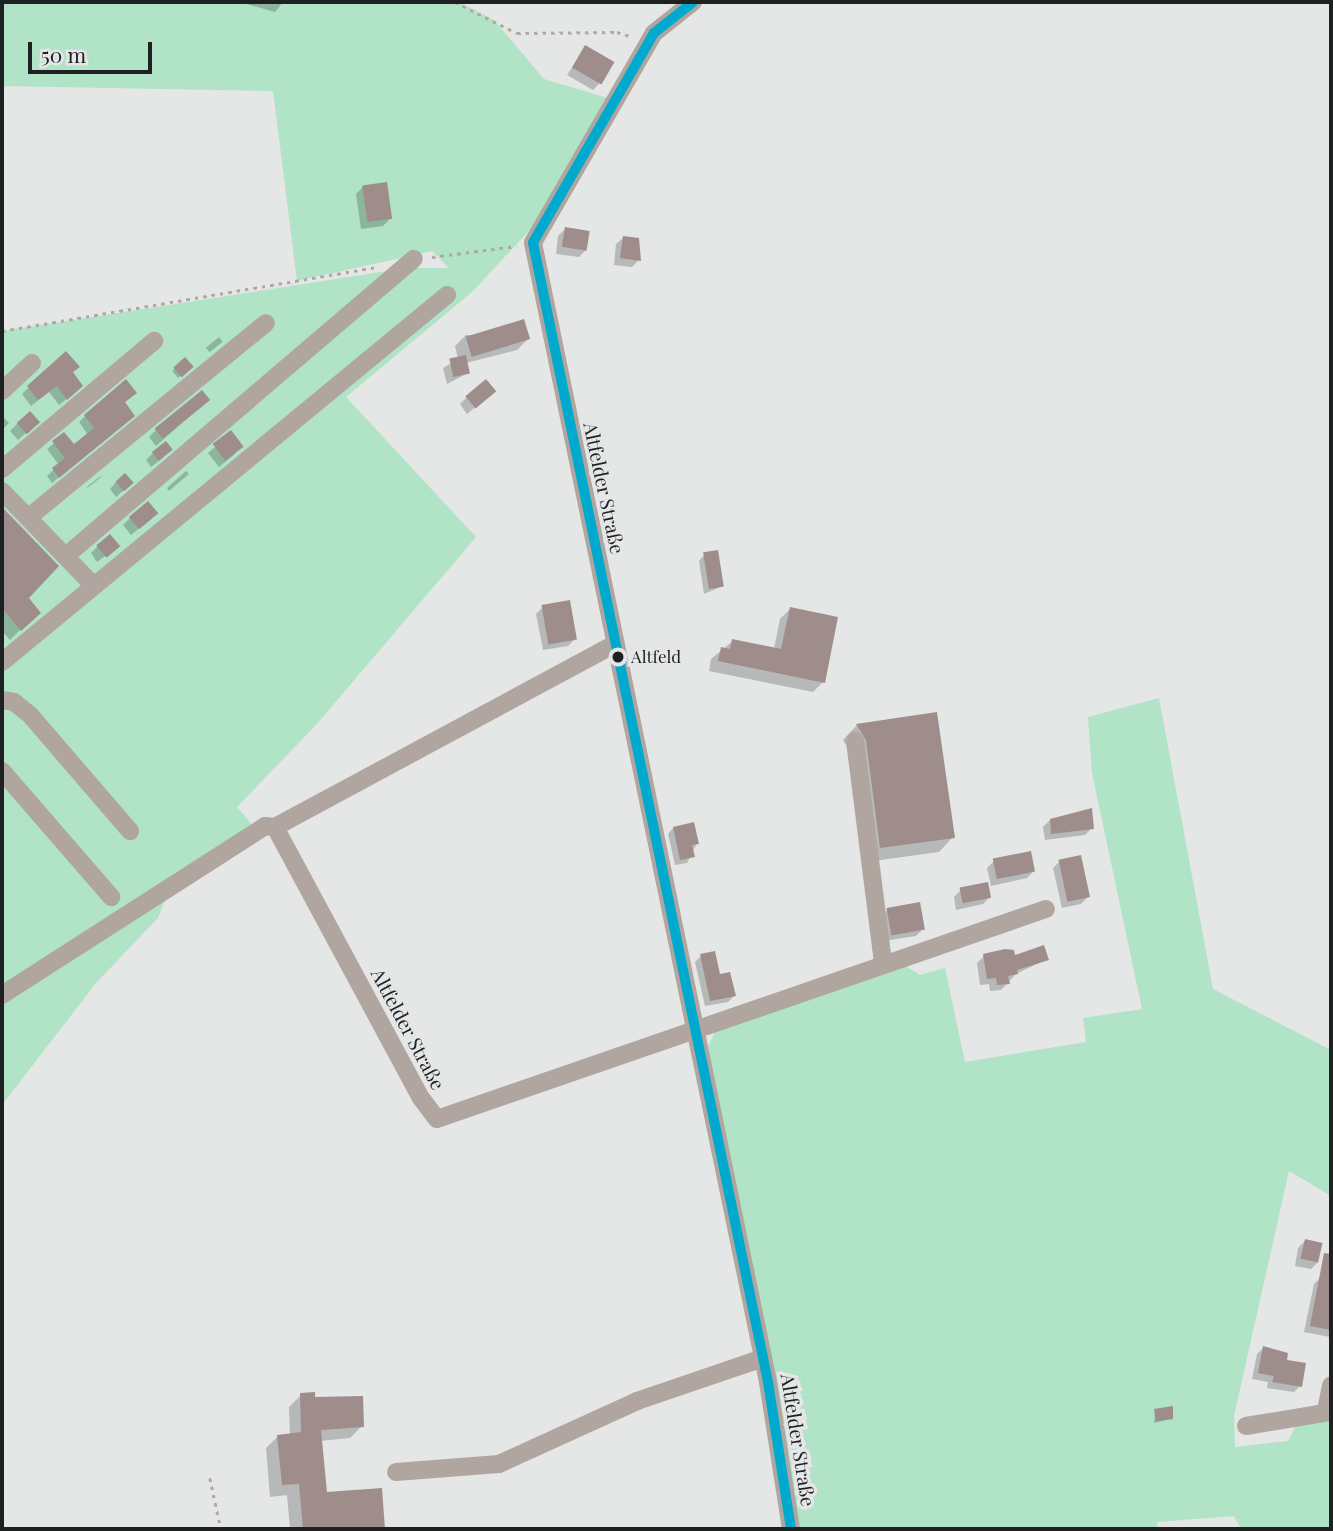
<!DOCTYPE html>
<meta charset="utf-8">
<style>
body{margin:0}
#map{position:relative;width:1333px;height:1531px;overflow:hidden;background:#e5e6e6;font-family:"Playfair Display",serif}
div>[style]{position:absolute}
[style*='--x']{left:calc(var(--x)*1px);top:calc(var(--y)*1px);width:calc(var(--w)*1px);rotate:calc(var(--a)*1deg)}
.green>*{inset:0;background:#b1e3c6}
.shadow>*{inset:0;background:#0003;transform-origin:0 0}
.building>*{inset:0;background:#9e8d8b;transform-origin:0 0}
.path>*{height:2.5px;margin-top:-1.25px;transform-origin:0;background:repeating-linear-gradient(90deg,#afa9a5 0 3.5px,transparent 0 8.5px)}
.minor>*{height:18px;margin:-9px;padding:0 9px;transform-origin:9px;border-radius:9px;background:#b0a59f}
.bus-1>*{height:10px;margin:-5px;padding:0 5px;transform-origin:5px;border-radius:5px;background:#00a9ce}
.dots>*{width:19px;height:19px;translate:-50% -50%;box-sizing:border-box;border:4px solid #e4e6e7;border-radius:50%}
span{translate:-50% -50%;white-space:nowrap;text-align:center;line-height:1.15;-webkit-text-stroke:7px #e4e6e7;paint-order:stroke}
.bus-label{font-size:17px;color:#1f2021}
.left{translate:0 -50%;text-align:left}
.street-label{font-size:19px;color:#1f2021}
.frame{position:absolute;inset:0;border:4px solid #1f2021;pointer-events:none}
.scale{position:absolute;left:28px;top:42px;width:124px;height:32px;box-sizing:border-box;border:4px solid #1f2021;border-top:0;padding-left:9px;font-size:21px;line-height:24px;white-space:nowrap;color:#1f2021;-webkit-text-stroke:5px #e4e6e7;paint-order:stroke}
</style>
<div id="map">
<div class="green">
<div style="clip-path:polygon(2px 2px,459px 2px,494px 20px,544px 79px,615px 100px,541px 218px,472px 292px,346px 397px,476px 537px,316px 725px,237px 807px,253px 826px,164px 902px,158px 918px,96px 983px,2px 1105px,2px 331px,406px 268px,449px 268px,432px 251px,297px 281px,273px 91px,2px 86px)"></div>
<div style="clip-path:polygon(1159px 698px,1213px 989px,1331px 1050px,1331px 1196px,1289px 1171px,1234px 1416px,1235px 1447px,1288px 1441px,1299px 1419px,1331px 1417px,1331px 1529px,1241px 1529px,1234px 1516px,1157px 1522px,1158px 1529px,790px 1529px,708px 1047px,716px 1029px,904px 965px,920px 975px,945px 968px,965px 1062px,1086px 1042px,1083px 1018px,1142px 1009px,1092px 773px,1088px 717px)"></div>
</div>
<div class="shadow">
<div style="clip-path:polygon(283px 2px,275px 12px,243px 3px,243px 2px)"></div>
<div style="clip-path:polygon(585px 48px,600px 83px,593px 90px,567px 75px)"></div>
<div style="clip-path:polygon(363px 187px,390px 219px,383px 226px,361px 229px,356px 194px)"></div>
<div style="clip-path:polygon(565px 229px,586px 250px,579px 257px,556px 254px,558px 236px)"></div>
<div style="clip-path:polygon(623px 238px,639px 260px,632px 267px,614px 265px,616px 244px)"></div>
<div style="clip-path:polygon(466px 335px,528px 339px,517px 350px,466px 363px,468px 373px,447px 384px,443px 368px,458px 359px,455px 346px)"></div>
<div style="left:219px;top:337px;width:6px;height:17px;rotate:51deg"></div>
<div style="left:185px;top:360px;width:9px;height:17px;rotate:49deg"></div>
<div style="clip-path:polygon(71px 373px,74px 393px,59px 405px,49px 392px,31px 406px,22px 394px,29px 387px)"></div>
<div style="clip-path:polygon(467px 397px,486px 398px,467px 414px,460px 404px)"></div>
<div style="clip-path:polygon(124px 403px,126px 422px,52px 483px,47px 476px,59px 465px,47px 449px,54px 443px,74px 447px,88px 435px,79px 422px,85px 416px)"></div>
<div style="clip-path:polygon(200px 407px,156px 446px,149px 437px,156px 430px)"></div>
<div style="clip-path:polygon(2px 416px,9px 423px,2px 430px)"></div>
<div style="clip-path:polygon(17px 424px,30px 429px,18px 440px,10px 431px)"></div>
<div style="clip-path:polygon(231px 433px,235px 454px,219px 467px,208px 453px)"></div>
<div style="clip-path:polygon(153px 453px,164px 457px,151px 467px,146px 460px)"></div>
<div style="clip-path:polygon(186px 471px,189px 474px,169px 491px,167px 488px)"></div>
<div style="clip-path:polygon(102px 475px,100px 478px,86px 489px,89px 485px)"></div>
<div style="clip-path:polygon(116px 482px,124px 490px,116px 497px,110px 489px)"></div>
<div style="clip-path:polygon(2px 509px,57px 566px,27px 598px,38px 612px,10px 640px,2px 631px)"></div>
<div style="clip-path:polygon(130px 518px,149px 520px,131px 535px,123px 525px)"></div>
<div style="clip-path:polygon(98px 546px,118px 546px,97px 562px,91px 553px)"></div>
<div style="clip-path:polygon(704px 555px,723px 586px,704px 594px,699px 561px)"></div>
<div style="clip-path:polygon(543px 607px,575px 639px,568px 646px,543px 650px,536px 614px)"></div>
<div style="clip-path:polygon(790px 609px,823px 682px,813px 692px,709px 671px,711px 659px,733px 641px,774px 649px,780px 619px)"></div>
<div style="clip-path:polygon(857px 725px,953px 837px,939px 852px,866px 862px,852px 755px,843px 740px)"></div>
<div style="clip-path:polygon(1050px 820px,1092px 828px,1085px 835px,1045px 840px,1043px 827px)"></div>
<div style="clip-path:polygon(673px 828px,697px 843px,687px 863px,675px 865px,668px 834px)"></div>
<div style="clip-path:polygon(994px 861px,1034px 871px,1027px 878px,991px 886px,987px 868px)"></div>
<div style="clip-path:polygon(1060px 861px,1088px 897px,1081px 904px,1062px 908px,1053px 868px)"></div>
<div style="clip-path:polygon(960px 891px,989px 898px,983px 904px,956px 910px,954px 897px)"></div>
<div style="clip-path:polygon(888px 909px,923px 929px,916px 936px,884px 941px,881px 917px)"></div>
<div style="clip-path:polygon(701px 956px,734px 996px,728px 1002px,705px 1006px,695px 962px)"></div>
<div style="clip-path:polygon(984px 956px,1013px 957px,1047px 959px,1016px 974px,1001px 990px,990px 991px,989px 984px,980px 985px,977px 963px)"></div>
<div style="clip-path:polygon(1305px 1241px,1318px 1262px,1311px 1269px,1295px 1266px,1298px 1248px)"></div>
<div style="clip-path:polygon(1321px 1277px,1331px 1279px,1330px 1337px,1304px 1332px,1314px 1284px)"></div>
<div style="clip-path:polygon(1263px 1348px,1285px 1361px,1300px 1386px,1294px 1392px,1267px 1388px,1268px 1382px,1252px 1379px,1257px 1354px)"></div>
<div style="clip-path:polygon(301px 1395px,362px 1426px,350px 1438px,320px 1441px,325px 1494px,380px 1490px,384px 1529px,290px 1529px,287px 1495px,270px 1497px,266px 1448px,278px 1436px,290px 1435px,289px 1407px)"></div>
<div style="clip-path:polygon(1155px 1410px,1171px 1419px,1154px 1423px)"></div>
</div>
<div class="building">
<div style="left:585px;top:45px;width:34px;height:26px;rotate:30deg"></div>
<div style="left:387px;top:182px;width:37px;height:25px;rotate:82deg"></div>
<div style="left:565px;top:227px;width:25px;height:20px;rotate:9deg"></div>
<div style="clip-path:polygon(623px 236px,639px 238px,641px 261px,620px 258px)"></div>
<div style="left:524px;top:319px;width:21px;height:61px;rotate:73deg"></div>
<div style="clip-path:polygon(66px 351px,80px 367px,73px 372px,83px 386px,67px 400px,57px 386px,38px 400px,27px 386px)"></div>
<div style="left:466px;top:355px;width:19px;height:17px;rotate:78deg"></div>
<div style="left:185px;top:357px;width:13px;height:16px;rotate:48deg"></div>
<div style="clip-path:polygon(126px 379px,137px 393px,125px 402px,135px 416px,59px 478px,52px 468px,65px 458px,52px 441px,64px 432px,74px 444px,94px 428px,84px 415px)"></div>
<div style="left:486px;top:379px;width:16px;height:27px;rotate:50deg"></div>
<div style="left:202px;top:390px;width:13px;height:61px;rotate:51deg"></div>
<div style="left:30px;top:411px;width:15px;height:18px;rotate:48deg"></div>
<div style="left:231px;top:430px;width:21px;height:23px;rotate:53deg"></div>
<div style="left:166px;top:441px;width:11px;height:18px;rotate:52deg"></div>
<div style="left:125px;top:473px;width:13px;height:13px;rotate:48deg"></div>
<div style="left:148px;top:501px;width:16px;height:25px;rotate:50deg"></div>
<div style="clip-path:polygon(2px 507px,59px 566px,29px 598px,41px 613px,21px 631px,2px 608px)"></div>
<div style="left:110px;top:534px;width:16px;height:18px;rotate:50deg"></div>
<div style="left:718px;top:550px;width:37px;height:15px;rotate:81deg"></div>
<div style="left:570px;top:600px;width:40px;height:29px;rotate:80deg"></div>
<div style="clip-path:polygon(790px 607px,838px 617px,825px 683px,718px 661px,721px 647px,730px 649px,732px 639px,781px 649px)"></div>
<div style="clip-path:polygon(937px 712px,955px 838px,880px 848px,866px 740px,856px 724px)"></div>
<div style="clip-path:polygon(1092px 808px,1094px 829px,1051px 834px,1050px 819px)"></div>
<div style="clip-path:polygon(694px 822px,699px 844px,692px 845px,695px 857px,680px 860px,673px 827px)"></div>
<div style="left:1031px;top:851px;width:21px;height:39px;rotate:79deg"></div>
<div style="left:1081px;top:855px;width:43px;height:23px;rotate:78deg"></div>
<div style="left:988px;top:882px;width:16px;height:29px;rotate:79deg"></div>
<div style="left:920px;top:902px;width:28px;height:34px;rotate:80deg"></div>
<div style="clip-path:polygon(1044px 945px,1049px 960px,1017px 970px,1018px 974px,1008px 976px,1010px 984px,997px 985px,996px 978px,987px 979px,983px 954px,1005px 949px,1014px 950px,1015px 955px)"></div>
<div style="clip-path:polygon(715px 951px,720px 974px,730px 972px,736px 996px,710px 1001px,700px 954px)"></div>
<div style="left:1305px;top:1239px;width:18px;height:20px;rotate:13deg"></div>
<div style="clip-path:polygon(1324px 1253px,1331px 1254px,1331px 1330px,1310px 1326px)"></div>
<div style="clip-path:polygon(1263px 1346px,1288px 1353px,1287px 1360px,1306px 1363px,1302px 1387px,1272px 1382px,1274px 1376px,1258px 1373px)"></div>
<div style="clip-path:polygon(315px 1392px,315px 1397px,363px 1396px,364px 1427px,321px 1430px,327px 1492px,382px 1488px,385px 1529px,303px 1529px,299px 1484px,282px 1485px,277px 1435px,301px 1432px,300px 1393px)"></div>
<div style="clip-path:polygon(1173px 1406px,1173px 1419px,1156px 1421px,1154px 1409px)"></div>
</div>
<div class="path">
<div style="--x:455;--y:2;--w:69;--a:26.6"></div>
<div style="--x:517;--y:33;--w:100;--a:-0.6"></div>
<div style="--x:617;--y:32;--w:16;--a:18"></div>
<div style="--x:432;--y:257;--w:85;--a:-7.5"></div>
<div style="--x:2;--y:331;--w:380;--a:-9.7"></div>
<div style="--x:210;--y:1478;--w:52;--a:77.8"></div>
</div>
<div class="minor">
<div style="--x:693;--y:2;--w:50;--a:141.5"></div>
<div style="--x:654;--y:33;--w:242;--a:120"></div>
<div style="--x:533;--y:243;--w:1163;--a:78.34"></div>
<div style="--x:768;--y:1382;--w:149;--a:81.1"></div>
<div style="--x:2;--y:391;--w:41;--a:-43"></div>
<div style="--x:2;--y:469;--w:199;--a:-40.1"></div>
<div style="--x:2;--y:491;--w:129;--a:45.9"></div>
<div style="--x:29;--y:517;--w:306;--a:-39.3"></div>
<div style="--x:67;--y:555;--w:456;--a:-40.5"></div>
<div style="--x:2;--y:662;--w:577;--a:-39.51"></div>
<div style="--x:2;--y:700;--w:12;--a:9"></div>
<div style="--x:14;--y:702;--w:22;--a:39"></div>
<div style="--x:31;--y:716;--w:152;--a:49.3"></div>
<div style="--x:855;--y:741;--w:225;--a:82.8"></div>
<div style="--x:2;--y:771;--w:167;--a:49.1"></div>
<div style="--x:275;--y:827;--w:308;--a:61.7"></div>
<div style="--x:421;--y:1098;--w:26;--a:53"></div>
<div style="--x:437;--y:1119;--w:644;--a:-19.03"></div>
<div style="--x:2;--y:995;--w:313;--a:-32.7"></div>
<div style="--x:265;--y:826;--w:10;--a:6"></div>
<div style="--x:275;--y:827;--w:386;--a:-28.3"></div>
<div style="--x:1326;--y:1411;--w:26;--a:-79"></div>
<div style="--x:1246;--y:1426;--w:86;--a:-9.4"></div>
<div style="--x:396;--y:1472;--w:103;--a:-4.4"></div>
<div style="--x:499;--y:1464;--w:152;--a:-24.5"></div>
<div style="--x:637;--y:1401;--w:133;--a:-18.8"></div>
</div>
<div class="bus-1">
<div style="--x:693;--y:2;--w:50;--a:141.5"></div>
<div style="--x:654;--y:33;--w:242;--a:120"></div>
<div style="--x:533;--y:243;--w:1163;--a:78.34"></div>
<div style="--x:768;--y:1382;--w:149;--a:81.1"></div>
</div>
<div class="dots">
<div style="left:618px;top:657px;background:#1f2021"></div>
</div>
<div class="bus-label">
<span class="left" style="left:631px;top:657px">Altfeld</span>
</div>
<div class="street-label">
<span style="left:604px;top:488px;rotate:78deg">Altfelder Straße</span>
<span style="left:408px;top:1029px;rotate:62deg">Altfelder Straße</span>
<span style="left:798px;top:1440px;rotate:81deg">Altfelder Straße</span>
</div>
<div class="frame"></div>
<div class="scale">50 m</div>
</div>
